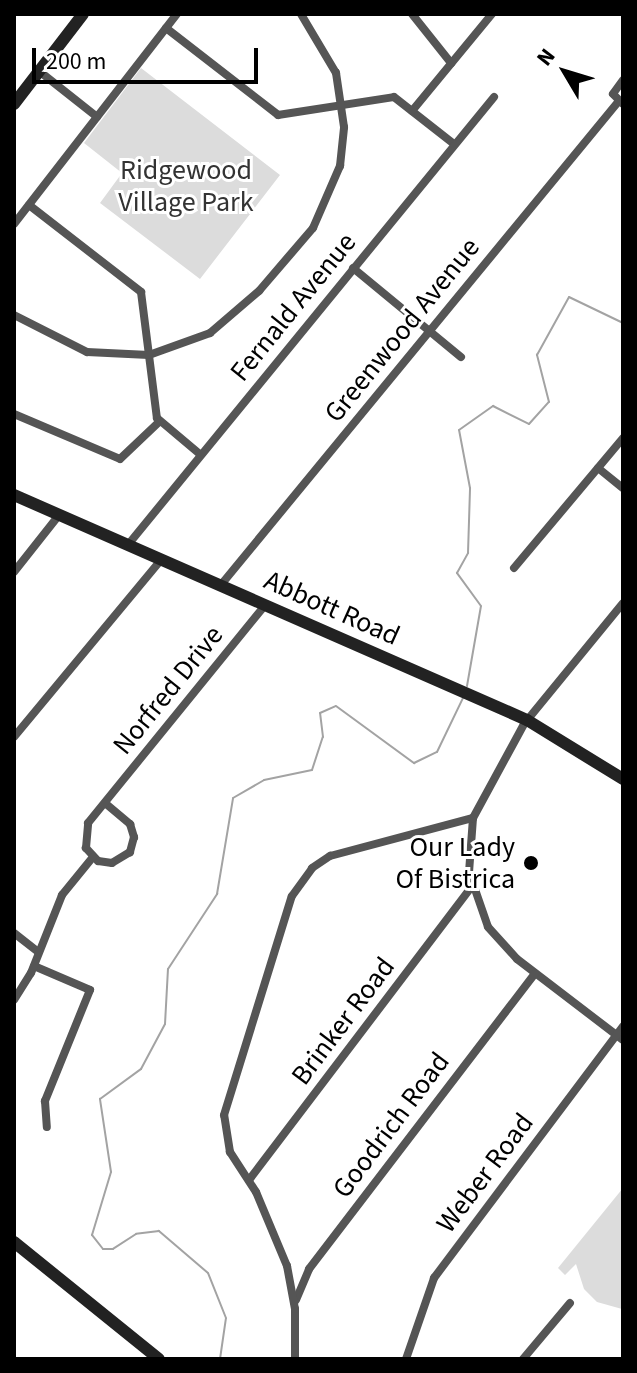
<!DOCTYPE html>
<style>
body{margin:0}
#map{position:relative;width:637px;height:1373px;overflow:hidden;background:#fff;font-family:"Source Sans 3",sans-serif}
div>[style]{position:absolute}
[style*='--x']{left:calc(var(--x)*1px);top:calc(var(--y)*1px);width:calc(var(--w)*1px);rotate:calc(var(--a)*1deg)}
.green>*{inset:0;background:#dcdcdc}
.stream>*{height:2px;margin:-1px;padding:0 1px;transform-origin:1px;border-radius:1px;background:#a3a3a3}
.street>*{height:8px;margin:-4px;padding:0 4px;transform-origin:4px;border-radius:4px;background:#555}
.secondary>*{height:12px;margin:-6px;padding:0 6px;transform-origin:6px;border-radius:6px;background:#222}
.dots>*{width:22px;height:22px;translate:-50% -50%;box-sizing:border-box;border:4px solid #fff;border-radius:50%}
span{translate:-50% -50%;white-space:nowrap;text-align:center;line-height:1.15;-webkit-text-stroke:6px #fff;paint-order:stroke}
.park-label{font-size:28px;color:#333}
.street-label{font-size:28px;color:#000}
.poi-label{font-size:28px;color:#000}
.right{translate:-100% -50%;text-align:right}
.frame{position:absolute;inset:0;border:16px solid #000;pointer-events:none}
.north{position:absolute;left:525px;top:32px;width:80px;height:80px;-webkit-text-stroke:6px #fff;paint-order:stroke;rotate:308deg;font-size:22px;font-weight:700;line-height:32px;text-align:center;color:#000}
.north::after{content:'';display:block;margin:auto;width:28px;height:36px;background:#000;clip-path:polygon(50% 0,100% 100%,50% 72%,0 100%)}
.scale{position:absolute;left:32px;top:48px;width:226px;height:36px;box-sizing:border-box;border:4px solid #000;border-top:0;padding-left:10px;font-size:24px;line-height:28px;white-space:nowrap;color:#000;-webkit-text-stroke:6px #fff;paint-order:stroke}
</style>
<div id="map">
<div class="green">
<div style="clip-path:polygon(141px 68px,280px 175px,200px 279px,100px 203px,122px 173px,84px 143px)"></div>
<div style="clip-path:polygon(623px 1188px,623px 1309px,622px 1309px,597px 1302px,584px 1289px,576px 1264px,565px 1275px,558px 1268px)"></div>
</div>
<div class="stream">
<div style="--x:467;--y:686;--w:81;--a:-80.1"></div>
<div style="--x:481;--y:606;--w:41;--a:-126"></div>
<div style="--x:457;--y:573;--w:23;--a:-61"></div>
<div style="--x:468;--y:553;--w:65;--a:-88.2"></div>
<div style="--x:470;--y:488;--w:59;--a:-100.7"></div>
<div style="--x:459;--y:430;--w:42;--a:-35.2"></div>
<div style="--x:493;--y:406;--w:40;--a:26.6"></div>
<div style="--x:529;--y:424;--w:30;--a:-48"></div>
<div style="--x:549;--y:402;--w:49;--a:-104.3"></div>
<div style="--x:537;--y:355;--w:66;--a:-61.1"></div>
<div style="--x:569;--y:297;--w:60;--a:25.7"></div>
<div style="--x:220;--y:1359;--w:41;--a:-81.7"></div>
<div style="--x:226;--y:1318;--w:48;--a:-111.8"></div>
<div style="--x:208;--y:1273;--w:65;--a:-139.4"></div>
<div style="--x:159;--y:1231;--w:23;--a:173"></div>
<div style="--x:136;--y:1234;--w:27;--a:147"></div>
<div style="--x:113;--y:1249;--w:10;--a:180"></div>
<div style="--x:103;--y:1249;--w:18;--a:-128"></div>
<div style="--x:92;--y:1235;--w:66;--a:-73.2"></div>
<div style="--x:111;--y:1172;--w:74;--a:-98.6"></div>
<div style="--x:100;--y:1099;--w:51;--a:-36.2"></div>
<div style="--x:141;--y:1069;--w:51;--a:-61.9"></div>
<div style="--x:165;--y:1024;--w:55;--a:-86.9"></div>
<div style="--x:168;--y:969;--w:90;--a:-56.8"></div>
<div style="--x:217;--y:894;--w:97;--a:-80.5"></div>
<div style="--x:233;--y:798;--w:36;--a:-30"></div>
<div style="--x:264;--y:780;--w:49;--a:-11.8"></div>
<div style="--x:312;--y:770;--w:35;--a:-72"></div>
<div style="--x:323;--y:737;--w:24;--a:-97"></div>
<div style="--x:320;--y:713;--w:17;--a:-24"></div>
<div style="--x:336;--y:706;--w:97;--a:36.2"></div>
<div style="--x:414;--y:763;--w:25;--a:-26"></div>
<div style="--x:437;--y:752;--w:62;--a:-64.3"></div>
</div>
<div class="street">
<div style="--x:412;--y:14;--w:63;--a:51.5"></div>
<div style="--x:166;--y:28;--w:142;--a:37.8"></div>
<div style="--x:278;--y:115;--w:117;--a:-8.8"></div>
<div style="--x:394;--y:97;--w:76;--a:38.1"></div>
<div style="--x:39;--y:71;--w:74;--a:38.4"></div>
<div style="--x:623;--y:80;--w:17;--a:126"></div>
<div style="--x:613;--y:94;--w:14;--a:45"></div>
<div style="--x:412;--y:111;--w:126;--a:-50.5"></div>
<div style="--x:29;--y:205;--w:142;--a:37.8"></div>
<div style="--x:141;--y:292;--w:127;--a:82.8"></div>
<div style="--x:157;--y:418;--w:57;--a:40.1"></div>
<div style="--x:14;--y:224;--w:266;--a:-52.2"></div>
<div style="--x:353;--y:268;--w:140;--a:39.5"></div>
<div style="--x:14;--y:315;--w:82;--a:26.9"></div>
<div style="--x:87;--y:352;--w:62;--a:2.8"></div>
<div style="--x:149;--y:355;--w:65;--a:-19.8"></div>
<div style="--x:210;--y:333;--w:65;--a:-40.6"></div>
<div style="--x:259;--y:291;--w:83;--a:-49.4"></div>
<div style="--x:313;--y:228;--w:68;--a:-66.5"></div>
<div style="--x:340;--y:166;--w:39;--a:-84"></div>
<div style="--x:344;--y:127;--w:55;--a:-98.4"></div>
<div style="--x:336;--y:73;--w:69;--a:-120.7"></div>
<div style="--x:14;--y:414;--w:115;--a:23"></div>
<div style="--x:120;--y:459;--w:55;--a:-43.5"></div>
<div style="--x:598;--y:468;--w:32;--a:39"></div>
<div style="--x:127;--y:546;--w:580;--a:-50.74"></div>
<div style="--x:514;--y:568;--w:170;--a:-50"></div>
<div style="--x:14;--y:572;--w:73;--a:-51.7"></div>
<div style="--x:220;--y:586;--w:627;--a:-50.57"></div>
<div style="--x:14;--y:737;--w:230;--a:-50.3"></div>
<div style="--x:105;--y:803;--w:33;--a:40"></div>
<div style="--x:130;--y:824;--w:14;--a:73"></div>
<div style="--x:134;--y:837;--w:16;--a:105"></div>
<div style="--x:130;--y:852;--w:21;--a:149"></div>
<div style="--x:112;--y:863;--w:14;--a:-172"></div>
<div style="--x:98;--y:861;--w:18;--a:-133"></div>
<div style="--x:86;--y:848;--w:25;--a:-85"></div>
<div style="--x:88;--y:823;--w:281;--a:-50.9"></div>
<div style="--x:473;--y:818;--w:54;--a:94.2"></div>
<div style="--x:469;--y:872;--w:58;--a:70.9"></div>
<div style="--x:488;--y:927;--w:43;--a:47.8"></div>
<div style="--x:517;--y:959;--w:133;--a:37.4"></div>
<div style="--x:14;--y:933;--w:31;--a:38"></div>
<div style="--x:34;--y:966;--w:61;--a:23.2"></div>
<div style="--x:90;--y:990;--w:120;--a:112.1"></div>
<div style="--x:45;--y:1101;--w:26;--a:86"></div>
<div style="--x:14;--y:1000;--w:32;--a:-58"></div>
<div style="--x:31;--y:973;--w:84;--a:-68.3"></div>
<div style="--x:62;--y:895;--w:49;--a:-50.8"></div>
<div style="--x:249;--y:1180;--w:367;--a:-52.8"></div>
<div style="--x:296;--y:1300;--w:34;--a:-67"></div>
<div style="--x:309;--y:1269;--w:372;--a:-52.6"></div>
<div style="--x:295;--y:1359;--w:50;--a:-90"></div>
<div style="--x:295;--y:1309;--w:44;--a:-100.5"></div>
<div style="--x:287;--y:1266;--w:80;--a:-112.7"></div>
<div style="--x:256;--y:1192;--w:48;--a:-123"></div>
<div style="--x:230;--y:1152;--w:37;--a:-99"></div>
<div style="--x:224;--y:1115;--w:229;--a:-72.8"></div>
<div style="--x:292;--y:896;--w:34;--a:-54"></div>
<div style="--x:312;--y:868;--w:22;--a:-34"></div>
<div style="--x:330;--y:856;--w:148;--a:-14.9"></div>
<div style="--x:473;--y:818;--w:107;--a:-61.5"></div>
<div style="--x:524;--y:724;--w:156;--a:-50.7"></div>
<div style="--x:406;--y:1359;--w:86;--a:-70.9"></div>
<div style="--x:434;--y:1278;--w:315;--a:-53.1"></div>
<div style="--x:523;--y:1359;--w:73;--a:-50"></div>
</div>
<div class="secondary">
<div style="--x:14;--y:104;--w:113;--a:-52.5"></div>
<div style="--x:14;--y:495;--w:560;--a:23.68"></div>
<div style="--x:527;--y:720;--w:113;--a:31.6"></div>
<div style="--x:14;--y:1242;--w:186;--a:38.9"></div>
</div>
<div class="dots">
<div style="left:531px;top:863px;background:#000"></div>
</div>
<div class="park-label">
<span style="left:186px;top:186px">Ridgewood<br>Village Park</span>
</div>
<div class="street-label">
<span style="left:293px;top:307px;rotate:-51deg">Fernald Avenue</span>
<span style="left:402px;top:330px;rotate:-51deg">Greenwood Avenue</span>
<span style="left:332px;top:608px;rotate:24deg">Abbott Road</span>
<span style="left:168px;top:690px;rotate:-51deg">Norfred Drive</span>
<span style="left:343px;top:1021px;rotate:-53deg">Brinker Road</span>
<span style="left:391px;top:1125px;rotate:-53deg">Goodrich Road</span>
<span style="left:485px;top:1173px;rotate:-53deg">Weber Road</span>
</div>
<div class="poi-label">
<span class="right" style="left:515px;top:863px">Our Lady<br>Of Bistrica</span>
</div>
<div class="frame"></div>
<div class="north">N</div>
<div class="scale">200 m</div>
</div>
